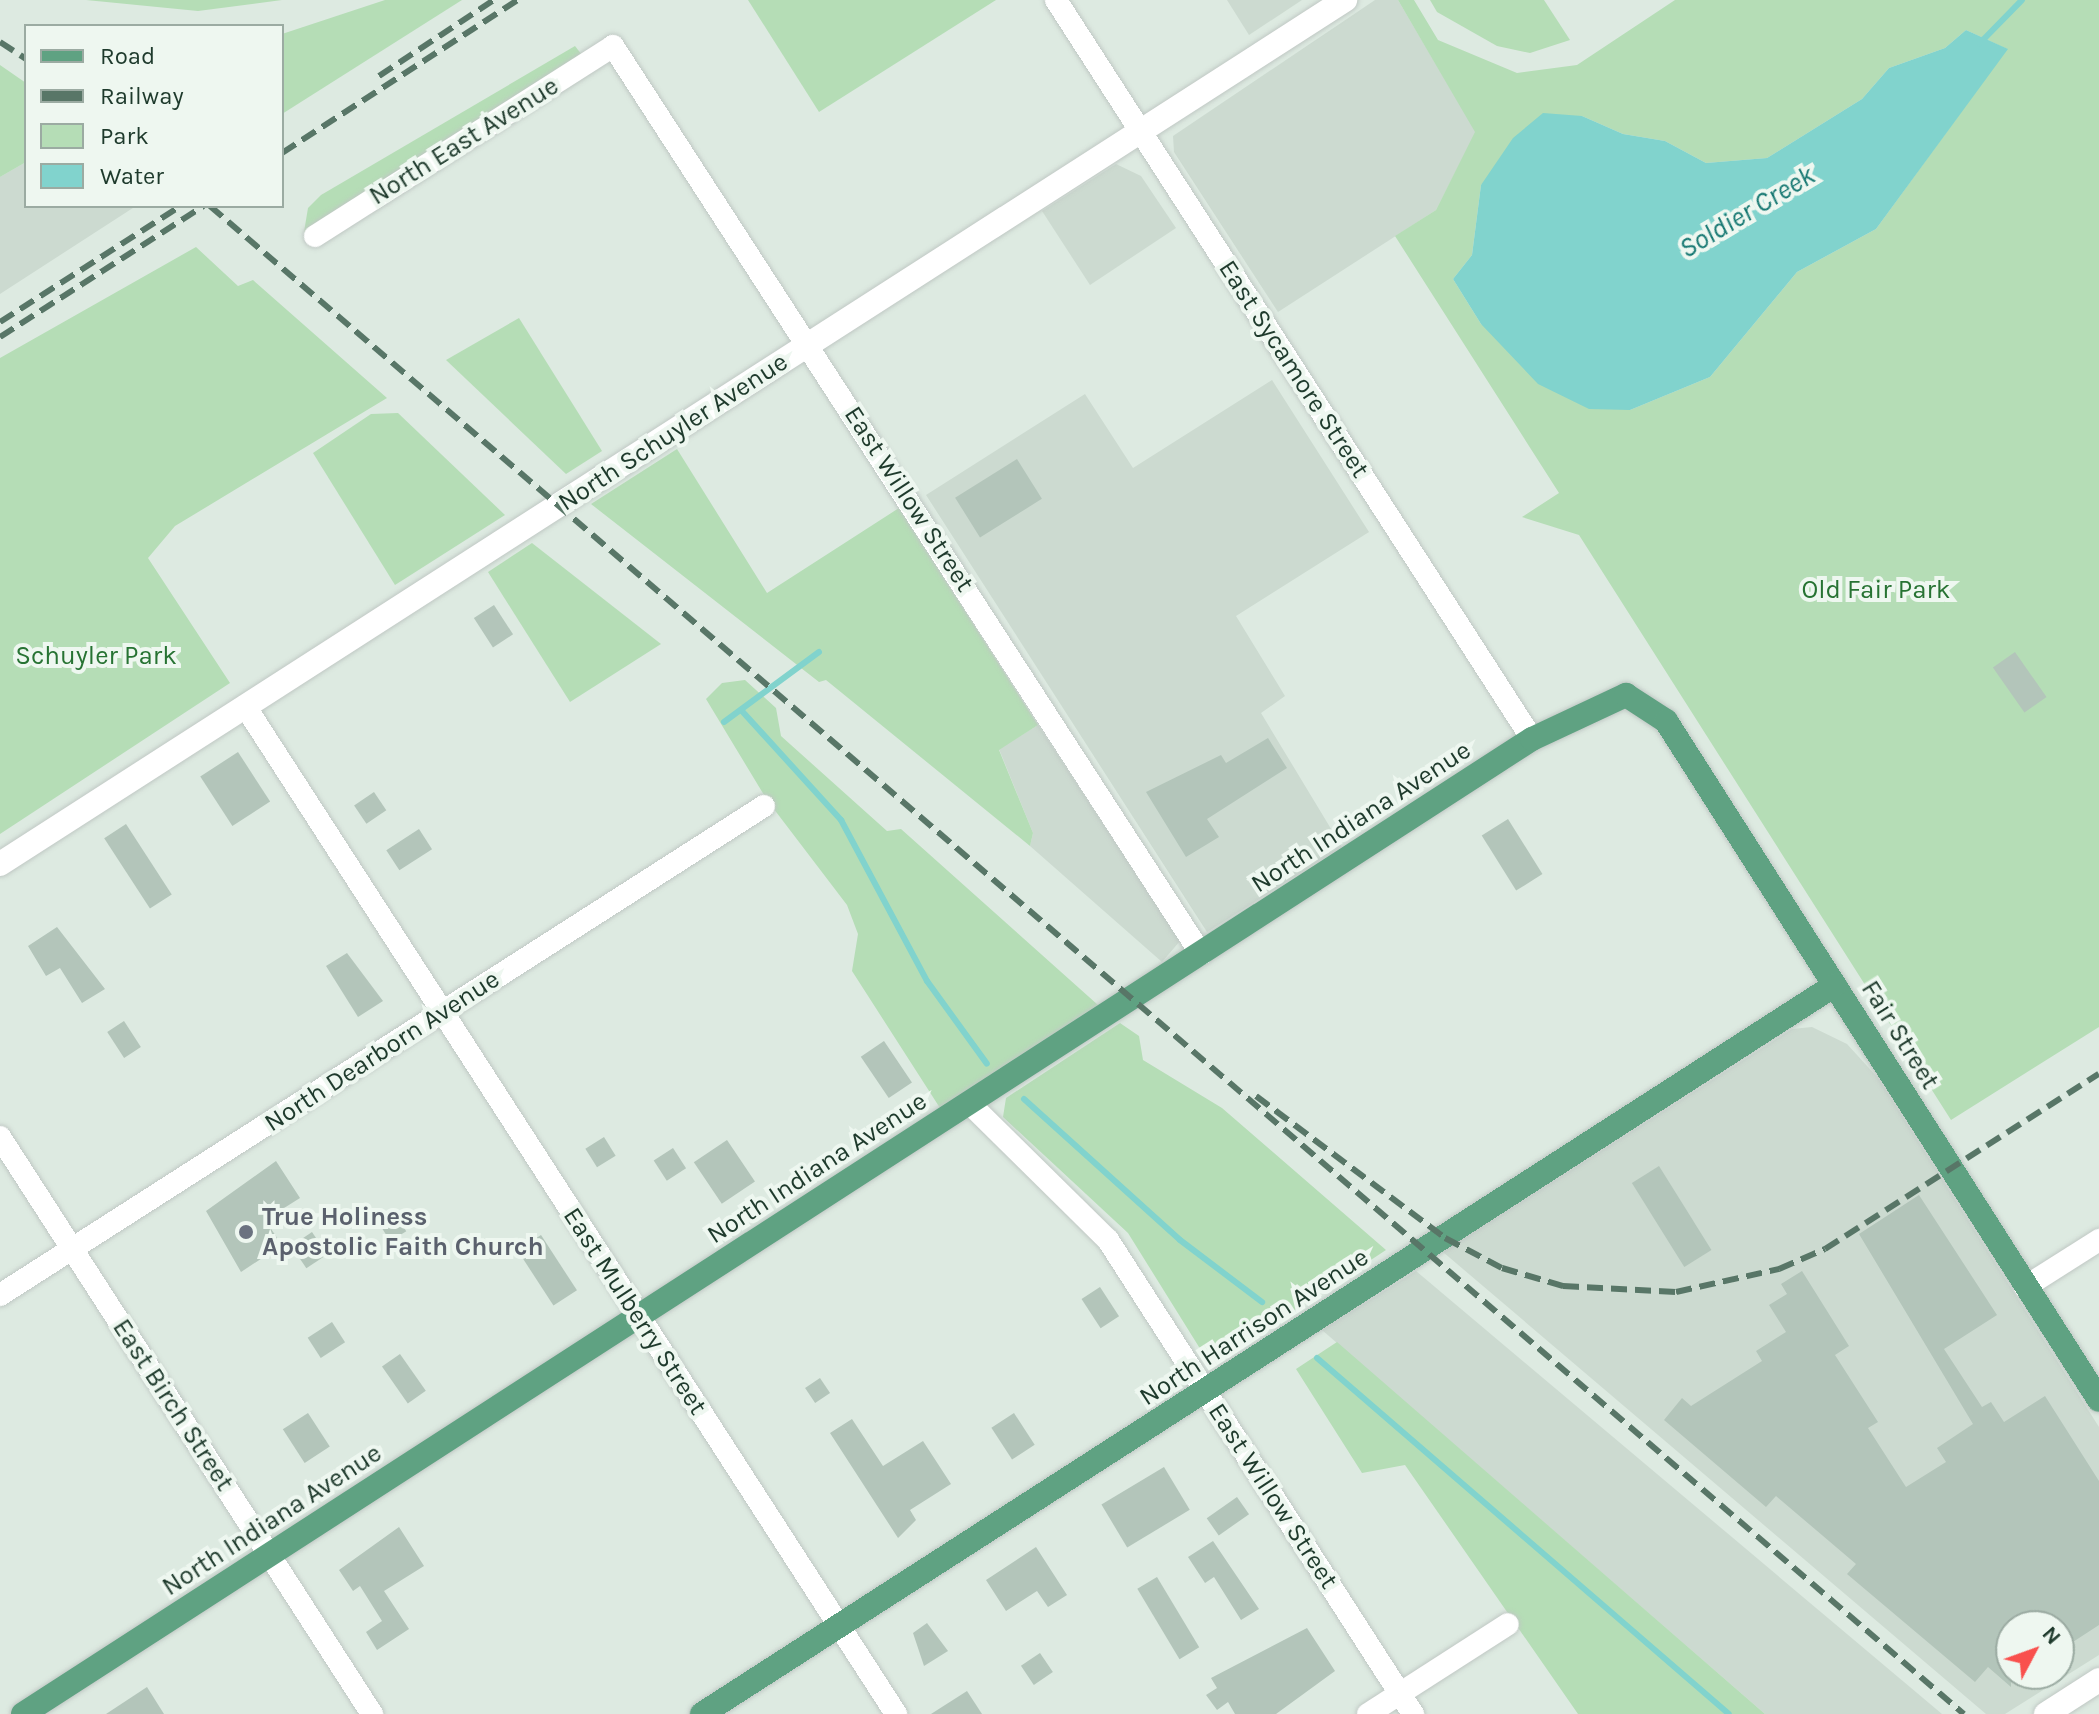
<!DOCTYPE html>
<style>
body{margin:0}
#map{position:relative;width:2099px;height:1714px;overflow:hidden;background:#ddeae1;font-family:Karla,sans-serif}
div>[style]{position:absolute}
[style*='--x']{left:calc(var(--x)*1px);top:calc(var(--y)*1px);width:calc(var(--w)*1px);rotate:calc(var(--a)*1deg)}
.built>*{inset:0;background:#ccdad0}
.green>*{inset:0;background:#b5ddb6}
.water>*{inset:0;background:#81d3cd}
.stream>*{height:6px;margin:-3px;padding:0 3px;transform-origin:3px;border-radius:3px;background:#81d3cd}
.building>*{inset:0;background:#b3c5ba;transform-origin:0 0}
.roads{filter:drop-shadow(0 0 2px #c0c8c4) drop-shadow(0 0 2px #c0c8c4)}
.minor>*{height:22px;margin:-11px;padding:0 11px;transform-origin:11px;border-radius:11px;background:#fff}
.tertiary>*{height:24px;margin:-12px;padding:0 12px;transform-origin:12px;border-radius:12px;background:#fff}
.primary>*{height:24px;margin:-12px;padding:0 12px;transform-origin:12px;border-radius:12px;background:#5fa282}
.rail>*{height:6px;margin-top:-3px;transform-origin:0;background:repeating-linear-gradient(90deg,#587667 0 16px,transparent 0 24px)}
.dots>*{width:22px;height:22px;translate:-50% -50%;box-sizing:border-box;border:4px solid #eef7f0;border-radius:50%}
span{translate:-50% -50%;white-space:nowrap;text-align:center;line-height:1.15;-webkit-text-stroke:8px #eef7f0;paint-order:stroke}
.street-label{font-size:26px;color:#1e3a2c}
.park-label{font-size:26px;color:#277333}
.worship-label{font-size:26px;color:#5b616d;font-weight:700}
.left{translate:0 -50%;text-align:left}
.water-label{font-size:28px;color:#167872;font-style:italic}
.legend{position:absolute;left:24px;top:24px;width:260px;height:184px;box-sizing:border-box;background:#eef7f0;border:2px solid #9baba2;margin:0;padding:10px 14px;list-style:none;font-size:24px;color:#1e3a2c}
.legend li{display:flex;align-items:center;gap:16px;height:40px}
.legend b{width:40px;border:2px solid #9baba2}
.north{position:absolute;left:1995px;top:1610px;width:80px;height:80px;box-sizing:border-box;background:#eef7f0;border:2px solid #9baba2;border-radius:50%;rotate:49deg;font-size:22px;font-weight:700;line-height:32px;text-align:center;color:#1e3a2c}
.north::after{content:'';display:block;margin:auto;width:28px;height:36px;background:#f9504d;clip-path:polygon(50% 0,100% 100%,50% 72%,0 100%)}
</style>
<div id="map">
<div class="built">
<div style="clip-path:polygon(1227px 0,1302px 0,1249px 35px)"></div>
<div style="clip-path:polygon(1375px 0,1398px 0,1476px 132px,1436px 210px,1278px 312px,1174px 152px,1173px 136px)"></div>
<div style="clip-path:polygon(26px 162px,26px 206px,136px 206px,0 294px,0 177px)"></div>
<div style="clip-path:polygon(1116px 164px,1141px 176px,1176px 228px,1090px 285px,1042px 211px)"></div>
<div style="clip-path:polygon(1272px 380px,1369px 532px,1236px 616px,1285px 696px,1261px 713px,1342px 847px,1207px 932px,926px 495px,1085px 394px,1133px 468px)"></div>
<div style="clip-path:polygon(1038px 725px,1180px 941px,1162px 962px,1030px 846px,1033px 833px,999px 749px)"></div>
<div style="clip-path:polygon(evenodd,1812px 1027px,1847px 1044px,1878px 1078px,2099px 1427px,2099px 1655px,2005px 1714px,1986px 1714px,1443px 1252px,1792px 1029px,1812px 1027px,2011px 1626px,2059px 1626px,2059px 1674px,2011px 1674px,2011px 1626px)"></div>
<div style="clip-path:polygon(1416px 1271px,1942px 1714px,1765px 1714px,1322px 1330px)"></div>
</div>
<div class="green">
<div style="clip-path:polygon(86px 0,282px 0,198px 11px)"></div>
<div style="clip-path:polygon(385px 0,462px 0,282px 114px,282px 34px)"></div>
<div style="clip-path:polygon(748px 0,996px 0,819px 112px)"></div>
<div style="clip-path:polygon(evenodd,1398px 0,1414px 0,1438px 40px,1517px 73px,1577px 65px,1675px 0,2099px 0,2099px 1027px,1951px 1120px,1579px 535px,1522px 517px,1559px 493px,1395px 236px,1436px 210px,1475px 132px,1398px 0,1966px 30px,2007px 49px,1876px 229px,1797px 272px,1710px 377px,1630px 410px,1481px 324px,1453px 279px,1472px 255px,1481px 185px,1582px 116px,1623px 134px,1665px 141px,1706px 163px,1767px 158px,1862px 99px,1889px 68px,1945px 48px,1966px 30px)"></div>
<div style="clip-path:polygon(1430px 0,1544px 0,1570px 40px,1530px 53px,1497px 46px,1437px 12px)"></div>
<div style="clip-path:polygon(575px 46px,582px 55px,304px 232px,308px 208px,321px 195px)"></div>
<div style="clip-path:polygon(0 65px,26px 83px,26px 162px,0 177px)"></div>
<div style="clip-path:polygon(196px 247px,238px 286px,253px 280px,387px 398px,175px 526px,148px 558px,230px 683px,0 834px,0 358px)"></div>
<div style="clip-path:polygon(519px 318px,602px 451px,566px 474px,446px 360px)"></div>
<div style="clip-path:polygon(398px 413px,505px 515px,395px 585px,313px 453px,371px 414px)"></div>
<div style="clip-path:polygon(677px 449px,767px 593px,899px 508px,1038px 725px,999px 750px,1033px 833px,1030px 846px,826px 680px,819px 682px,591px 504px)"></div>
<div style="clip-path:polygon(532px 543px,661px 644px,570px 702px,488px 572px)"></div>
<div style="clip-path:polygon(745px 680px,776px 708px,781px 736px,887px 831px,901px 829px,1098px 1005px,940px 1108px,852px 971px,858px 934px,847px 905px,767px 800px,706px 699px,722px 683px)"></div>
<div style="clip-path:polygon(1120px 1023px,1139px 1036px,1143px 1060px,1222px 1108px,1386px 1250px,1224px 1357px,1215px 1360px,1199px 1347px,1128px 1233px,1003px 1117px,1006px 1098px)"></div>
<div style="clip-path:polygon(1337px 1342px,1765px 1714px,1578px 1714px,1405px 1465px,1362px 1473px,1296px 1369px)"></div>
</div>
<div class="water">
<div style="clip-path:polygon(1966px 30px,2008px 49px,1876px 229px,1797px 272px,1710px 377px,1630px 410px,1589px 409px,1538px 384px,1481px 324px,1453px 279px,1472px 255px,1481px 185px,1513px 138px,1543px 113px,1582px 116px,1623px 134px,1665px 141px,1706px 163px,1767px 158px,1862px 99px,1889px 68px,1945px 48px)"></div>
</div>
<div class="stream">
<div style="--x:1980;--y:43;--w:60;--a:-45.7"></div>
<div style="--x:741;--y:710;--w:149;--a:47.7"></div>
<div style="--x:841;--y:820;--w:183;--a:61.9"></div>
<div style="--x:927;--y:981;--w:102;--a:54.1"></div>
<div style="--x:724;--y:722;--w:118;--a:-36.4"></div>
<div style="--x:1024;--y:1099;--w:210;--a:42.1"></div>
<div style="--x:1180;--y:1240;--w:103;--a:37.1"></div>
<div style="--x:1317;--y:1358;--w:544;--a:40.83"></div>
</div>
<div class="building">
<div style="left:1017px;top:459px;width:47px;height:73px;rotate:58deg"></div>
<div style="left:494px;top:605px;width:35px;height:24px;rotate:57deg"></div>
<div style="left:2015px;top:652px;width:55px;height:27px;rotate:55deg"></div>
<div style="clip-path:polygon(1268px 738px,1287px 768px,1207px 819px,1219px 837px,1186px 857px,1146px 792px,1221px 755px,1226px 763px)"></div>
<div style="left:238px;top:752px;width:59px;height:45px;rotate:57deg"></div>
<div style="left:374px;top:792px;width:22px;height:24px;rotate:56deg"></div>
<div style="left:1508px;top:819px;width:65px;height:31px;rotate:58deg"></div>
<div style="left:126px;top:824px;width:84px;height:26px;rotate:57deg"></div>
<div style="left:419px;top:829px;width:24px;height:39px;rotate:57deg"></div>
<div style="clip-path:polygon(57px 927px,105px 989px,82px 1003px,60px 968px,46px 976px,28px 946px)"></div>
<div style="clip-path:polygon(347px 953px,383px 1001px,358px 1017px,326px 966px)"></div>
<div style="left:124px;top:1021px;width:31px;height:20px;rotate:57deg"></div>
<div style="left:884px;top:1041px;width:50px;height:28px;rotate:56deg"></div>
<div style="left:604px;top:1137px;width:22px;height:22px;rotate:58deg"></div>
<div style="left:727px;top:1140px;width:50px;height:40px;rotate:56deg"></div>
<div style="left:673px;top:1148px;width:24px;height:23px;rotate:57deg"></div>
<div style="clip-path:polygon(276px 1161px,300px 1198px,265px 1220px,282px 1245px,241px 1272px,206px 1211px)"></div>
<div style="left:1659px;top:1166px;width:99px;height:32px;rotate:58deg"></div>
<div style="clip-path:polygon(1919px 1195px,1997px 1315px,1944px 1349px,1982px 1407px,1991px 1402px,2004px 1422px,2045px 1396px,2099px 1481px,2099px 1625px,2059px 1651px,2059px 1626px,2011px 1626px,2011px 1687px,1988px 1667px,1975px 1682px,1847px 1574px,1856px 1564px,1776px 1496px,1766px 1507px,1664px 1420px,1682px 1398px,1691px 1406px,1762px 1361px,1756px 1351px,1786px 1332px,1769px 1305px,1787px 1294px,1781px 1284px,1802px 1271px,1849px 1346px,1835px 1355px,1878px 1422px,1868px 1428px,1906px 1487px,1946px 1462px,1937px 1448px,1973px 1424px,1859px 1234px)"></div>
<div style="left:393px;top:1210px;width:25px;height:19px;rotate:58deg"></div>
<div style="left:312px;top:1232px;width:27px;height:25px;rotate:56deg"></div>
<div style="left:541px;top:1235px;width:66px;height:28px;rotate:57deg"></div>
<div style="left:1100px;top:1287px;width:35px;height:22px;rotate:57deg"></div>
<div style="left:332px;top:1322px;width:24px;height:29px;rotate:57deg"></div>
<div style="left:400px;top:1354px;width:45px;height:22px;rotate:55deg"></div>
<div style="left:820px;top:1378px;width:18px;height:18px;rotate:56deg"></div>
<div style="left:308px;top:1413px;width:40px;height:30px;rotate:57deg"></div>
<div style="left:1014px;top:1413px;width:38px;height:27px;rotate:57deg"></div>
<div style="clip-path:polygon(852px 1419px,883px 1466px,923px 1441px,951px 1484px,910px 1510px,916px 1520px,898px 1538px,830px 1433px)"></div>
<div style="left:1164px;top:1467px;width:50px;height:73px;rotate:59deg"></div>
<div style="left:1237px;top:1497px;width:21px;height:37px;rotate:55deg"></div>
<div style="clip-path:polygon(399px 1527px,424px 1566px,384px 1591px,409px 1629px,377px 1650px,366px 1632px,382px 1621px,360px 1586px,353px 1591px,339px 1570px)"></div>
<div style="clip-path:polygon(1213px 1541px,1259px 1609px,1241px 1620px,1214px 1577px,1205px 1583px,1188px 1557px)"></div>
<div style="clip-path:polygon(1036px 1547px,1067px 1595px,1048px 1607px,1037px 1591px,1006px 1611px,986px 1580px)"></div>
<div style="left:1157px;top:1577px;width:82px;height:23px;rotate:59deg"></div>
<div style="clip-path:polygon(927px 1623px,948px 1651px,924px 1666px,913px 1633px)"></div>
<div style="clip-path:polygon(1307px 1628px,1335px 1671px,1276px 1714px,1235px 1714px,1228px 1702px,1217px 1710px,1206px 1695px,1217px 1688px,1211px 1678px)"></div>
<div style="left:1040px;top:1653px;width:23px;height:23px;rotate:56deg"></div>
<div style="clip-path:polygon(147px 1687px,164px 1714px,106px 1714px)"></div>
<div style="clip-path:polygon(967px 1691px,982px 1714px,931px 1714px)"></div>
</div>
<div class="roads">
<div class="minor">
<div style="--x:1056;--y:0;--w:879;--a:57.21"></div>
<div style="--x:315;--y:236;--w:353;--a:-32.5"></div>
<div style="--x:613;--y:46;--w:1082;--a:57.07"></div>
<div style="--x:245;--y:706;--w:1200;--a:57.14"></div>
<div style="--x:969;--y:1103;--w:195;--a:44.6"></div>
<div style="--x:1108;--y:1240;--w:564;--a:57.24"></div>
<div style="--x:0;--y:1137;--w:687;--a:57.19"></div>
<div style="--x:2025;--y:1287;--w:88;--a:-32.4"></div>
<div style="--x:0;--y:1295;--w:907;--a:-32.62"></div>
<div style="--x:1368;--y:1714;--w:166;--a:-32.7"></div>
</div>
<div class="tertiary">
<div style="--x:0;--y:864;--w:1599;--a:-32.72"></div>
<div style="--x:2046;--y:1714;--w:63;--a:-32.7"></div>
</div>
<div class="primary">
<div style="--x:23;--y:1714;--w:1797;--a:-32.87"></div>
<div style="--x:1532;--y:739;--w:104;--a:-25.1"></div>
<div style="--x:1626;--y:695;--w:48;--a:33"></div>
<div style="--x:1666;--y:721;--w:805;--a:57.47"></div>
<div style="--x:702;--y:1714;--w:1347;--a:-32.76"></div>
</div>
</div>
<div class="rail">
<div style="--x:0;--y:42;--w:31;--a:33"></div>
<div style="--x:379;--y:76;--w:138;--a:-33.5"></div>
<div style="--x:282;--y:153;--w:281;--a:-33"></div>
<div style="--x:210;--y:206;--w:2313;--a:40.69"></div>
<div style="--x:0;--y:322;--w:215;--a:-32.7"></div>
<div style="--x:0;--y:337;--w:242;--a:-32.8"></div>
<div style="--x:1256;--y:1096;--w:236;--a:36.9"></div>
<div style="--x:1445;--y:1238;--w:64;--a:27.8"></div>
<div style="--x:1502;--y:1268;--w:64;--a:16.4"></div>
<div style="--x:1563;--y:1286;--w:113;--a:3"></div>
<div style="--x:1676;--y:1292;--w:106;--a:-12.6"></div>
<div style="--x:1779;--y:1269;--w:50;--a:-23.5"></div>
<div style="--x:1825;--y:1249;--w:325;--a:-32.6"></div>
</div>
<div class="dots">
<div style="left:246px;top:1232px;background:#6b7280"></div>
</div>
<div class="street-label">
<span style="left:464px;top:141px;rotate:-32deg">North East Avenue</span>
<span style="left:1294px;top:369px;rotate:57deg">East Sycamore Street</span>
<span style="left:673px;top:432px;rotate:-33deg">North Schuyler Avenue</span>
<span style="left:909px;top:499px;rotate:57deg">East Willow Street</span>
<span style="left:1361px;top:817px;rotate:-33deg">North Indiana Avenue</span>
<span style="left:1900px;top:1035px;rotate:58deg">Fair Street</span>
<span style="left:382px;top:1051px;rotate:-33deg">North Dearborn Avenue</span>
<span style="left:817px;top:1168px;rotate:-33deg">North Indiana Avenue</span>
<span style="left:635px;top:1311px;rotate:57deg">East Mulberry Street</span>
<span style="left:1254px;top:1327px;rotate:-33deg">North Harrison Avenue</span>
<span style="left:173px;top:1405px;rotate:57deg">East Birch Street</span>
<span style="left:1273px;top:1496px;rotate:57deg">East Willow Street</span>
<span style="left:272px;top:1520px;rotate:-33deg">North Indiana Avenue</span>
</div>
<div class="park-label">
<span style="left:1876px;top:590px">Old Fair Park</span>
<span style="left:96px;top:656px">Schuyler Park</span>
</div>
<div class="worship-label">
<span class="left" style="left:262px;top:1232px">True Holiness<br>Apostolic Faith Church</span>
</div>
<div class="water-label">
<span style="left:1747px;top:212px;rotate:-31deg">Soldier Creek</span>
</div>
<ul class="legend">
<li><b style="height:10px;background:#5fa282"></b>Road</li>
<li><b style="height:10px;background:#587667"></b>Railway</li>
<li><b style="height:22px;background:#b5ddb6"></b>Park</li>
<li><b style="height:22px;background:#81d3cd"></b>Water</li>
</ul>
<div class="north">N</div>
</div>
